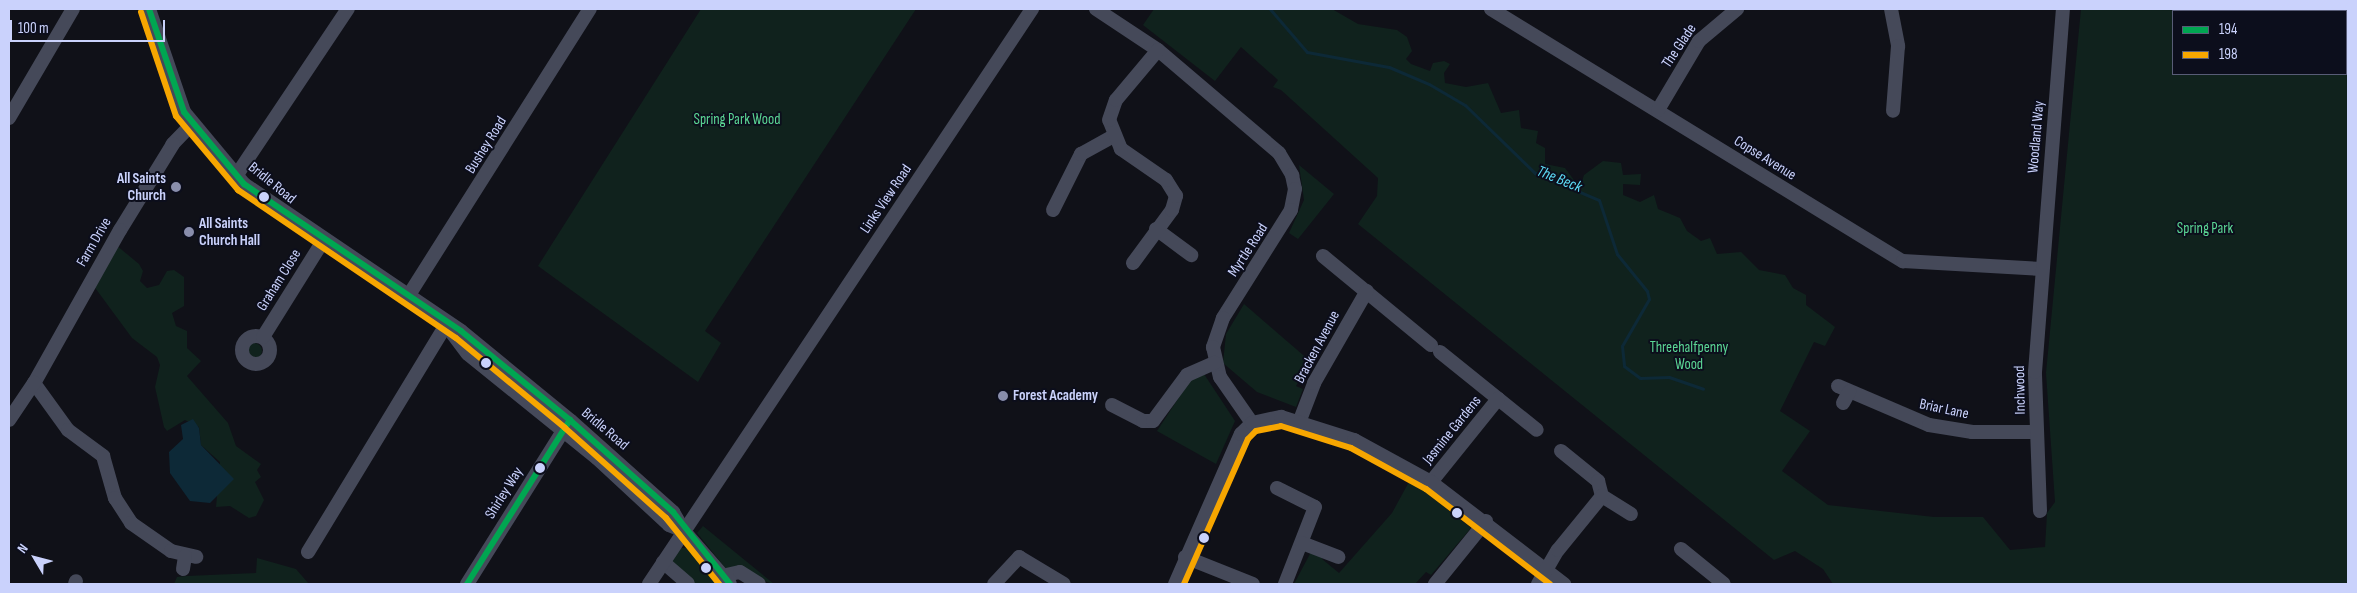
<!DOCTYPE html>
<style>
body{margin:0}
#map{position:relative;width:2357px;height:593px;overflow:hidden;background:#101118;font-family:"Sofia Sans Condensed",sans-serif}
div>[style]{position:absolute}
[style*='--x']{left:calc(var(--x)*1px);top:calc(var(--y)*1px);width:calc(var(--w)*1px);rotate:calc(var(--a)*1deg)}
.green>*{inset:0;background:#10221d}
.round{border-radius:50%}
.water>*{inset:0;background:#0d2937}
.stream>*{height:3px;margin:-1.5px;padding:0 1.5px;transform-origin:1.5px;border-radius:1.5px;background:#0d2937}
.minor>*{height:14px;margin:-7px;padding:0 7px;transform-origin:7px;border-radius:7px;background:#454959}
.minor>.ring{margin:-7px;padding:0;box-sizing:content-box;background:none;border:14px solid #454959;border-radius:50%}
.bus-1>*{height:6px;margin:-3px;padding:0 3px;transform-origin:3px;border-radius:3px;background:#00a651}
.bus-2>*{height:6px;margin:-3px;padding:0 3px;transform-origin:3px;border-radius:3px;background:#f7a600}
.dots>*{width:14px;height:14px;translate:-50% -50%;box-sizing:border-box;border:2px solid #0c0e1c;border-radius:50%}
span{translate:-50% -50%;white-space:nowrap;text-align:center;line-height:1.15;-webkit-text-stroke:4px #0c0e1c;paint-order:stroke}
.street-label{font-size:15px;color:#cad2fc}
.park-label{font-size:15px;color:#5bd795}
.poi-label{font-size:15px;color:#cad2fc;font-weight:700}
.right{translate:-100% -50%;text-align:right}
.left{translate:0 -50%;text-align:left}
.water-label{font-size:16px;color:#5ddbf6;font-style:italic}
.frame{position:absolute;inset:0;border:10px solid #cad2fc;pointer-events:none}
.legend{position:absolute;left:2172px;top:10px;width:175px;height:65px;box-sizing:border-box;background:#0c0e1c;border:1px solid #585c76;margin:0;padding:6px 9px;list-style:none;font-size:15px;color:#cad2fc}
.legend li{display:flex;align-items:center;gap:10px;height:25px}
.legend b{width:25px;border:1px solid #585c76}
.north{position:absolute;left:10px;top:533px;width:50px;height:50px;-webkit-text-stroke:4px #0c0e1c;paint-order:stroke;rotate:307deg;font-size:14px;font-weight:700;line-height:20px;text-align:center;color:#cad2fc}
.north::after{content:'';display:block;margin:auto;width:18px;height:22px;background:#cad2fc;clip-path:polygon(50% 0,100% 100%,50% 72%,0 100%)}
.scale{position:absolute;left:10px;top:20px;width:155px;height:22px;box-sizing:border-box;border:2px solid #cad2fc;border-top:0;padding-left:6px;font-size:15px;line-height:18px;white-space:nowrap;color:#cad2fc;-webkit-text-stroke:4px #0c0e1c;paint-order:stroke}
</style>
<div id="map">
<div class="green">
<div style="clip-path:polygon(701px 9px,916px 9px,705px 331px,721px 343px,698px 382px,538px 266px)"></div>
<div style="clip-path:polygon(evenodd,1154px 9px,1332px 9px,1358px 24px,1397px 30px,1407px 37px,1412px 51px,1406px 59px,1411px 64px,1430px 71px,1433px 63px,1444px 61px,1450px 64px,1444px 73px,1445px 83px,1466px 87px,1488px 83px,1501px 113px,1519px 110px,1521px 128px,1538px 131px,1536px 143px,1545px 148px,1545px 164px,1565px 168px,1580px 188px,1584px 175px,1603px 161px,1621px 163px,1623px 175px,1641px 174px,1640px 185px,1623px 184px,1623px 195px,1640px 202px,1654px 195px,1658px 209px,1680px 218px,1687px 231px,1701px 241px,1710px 238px,1717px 254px,1741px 252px,1759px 270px,1785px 275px,1793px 288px,1806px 295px,1806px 305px,1835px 327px,1825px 346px,1814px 342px,1780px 411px,1810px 431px,1782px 471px,1828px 505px,1934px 517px,1983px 517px,2010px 550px,2045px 547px,2047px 513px,2055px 502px,2046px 373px,2081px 9px,2348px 9px,2348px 584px,1833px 584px,1823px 569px,1795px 551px,1774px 560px,1358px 224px,1377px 196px,1378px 178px,1281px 90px,1273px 87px,1278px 80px,1241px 47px,1215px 81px,1143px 25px,1154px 9px,2173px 11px,2346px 11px,2346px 74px,2173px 74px,2173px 11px)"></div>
<div style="clip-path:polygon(1299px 165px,1334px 194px,1298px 239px,1289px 233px,1304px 200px)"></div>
<div style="clip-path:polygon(116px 245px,139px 264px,143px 271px,140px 281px,147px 288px,159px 285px,167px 271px,174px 270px,184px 277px,184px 306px,172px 313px,176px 326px,187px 331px,187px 348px,201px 361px,187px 376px,228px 423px,236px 446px,261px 464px,257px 470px,261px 477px,255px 482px,264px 500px,256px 516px,249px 518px,230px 506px,216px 507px,220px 462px,201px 445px,199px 427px,185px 420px,167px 431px,164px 427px,155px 387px,160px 365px,157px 357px,132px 338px,93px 285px)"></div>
<div style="clip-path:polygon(1244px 304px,1310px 361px,1296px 386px,1303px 389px,1296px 407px,1257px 392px,1223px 363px,1226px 334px)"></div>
<div class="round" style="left:246px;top:343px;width:16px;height:16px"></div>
<div style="clip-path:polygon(1204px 374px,1235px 421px,1216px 464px,1157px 431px,1191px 379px)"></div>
<div style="clip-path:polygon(1410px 480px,1471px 528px,1431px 575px,1426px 572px,1415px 584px,1294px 584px,1311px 552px,1324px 556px,1322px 559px,1339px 573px,1392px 513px)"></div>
<div style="clip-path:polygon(703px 526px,774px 584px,727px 570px,697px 533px)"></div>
<div style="clip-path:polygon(680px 548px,687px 548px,723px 584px,693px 584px,672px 562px)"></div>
<div style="clip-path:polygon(257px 558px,296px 569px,309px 584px,174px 584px,177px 577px,187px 576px,256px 573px)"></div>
</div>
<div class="water">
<div style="clip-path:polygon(193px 419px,199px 428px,201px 445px,234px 479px,210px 503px,190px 501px,170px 473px,169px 452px,183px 439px,181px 425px)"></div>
</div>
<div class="stream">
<div style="--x:1270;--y:9;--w:57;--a:49.3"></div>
<div style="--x:1307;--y:52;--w:83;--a:10.4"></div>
<div style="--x:1389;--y:67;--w:43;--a:23"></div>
<div style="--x:1429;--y:84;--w:42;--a:30.3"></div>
<div style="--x:1465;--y:105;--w:98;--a:44.2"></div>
<div style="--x:1535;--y:173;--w:69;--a:22.9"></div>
<div style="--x:1599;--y:200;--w:57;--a:71.6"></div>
<div style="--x:1617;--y:254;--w:48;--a:51"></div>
<div style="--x:1647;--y:291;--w:8;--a:76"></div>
<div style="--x:1649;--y:299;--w:54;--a:119.9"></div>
<div style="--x:1622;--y:346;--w:20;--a:84"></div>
<div style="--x:1624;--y:366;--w:20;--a:37"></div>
<div style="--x:1640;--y:378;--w:29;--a:-2"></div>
<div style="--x:1669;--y:377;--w:36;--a:19"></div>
</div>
<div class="minor">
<div style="--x:149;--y:9;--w:109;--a:71.2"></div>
<div style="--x:184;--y:112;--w:94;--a:50.2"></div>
<div style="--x:244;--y:184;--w:262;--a:34.1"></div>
<div style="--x:461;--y:331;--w:142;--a:39.3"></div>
<div style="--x:571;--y:421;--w:137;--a:41.7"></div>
<div style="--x:673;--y:512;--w:22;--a:60"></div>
<div style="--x:684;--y:531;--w:70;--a:49"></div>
<div style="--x:1096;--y:9;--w:74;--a:33.5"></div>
<div style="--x:1158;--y:50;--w:159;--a:40.4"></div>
<div style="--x:1279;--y:153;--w:26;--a:59"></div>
<div style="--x:1292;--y:175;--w:14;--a:78"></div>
<div style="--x:1295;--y:189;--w:21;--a:101"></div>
<div style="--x:1291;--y:210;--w:128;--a:122.2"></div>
<div style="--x:1223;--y:318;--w:31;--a:109"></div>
<div style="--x:1213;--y:347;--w:31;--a:77"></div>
<div style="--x:1220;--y:377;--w:56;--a:55.2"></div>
<div style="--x:1491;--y:9;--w:483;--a:31.5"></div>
<div style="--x:1903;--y:261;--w:139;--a:3.3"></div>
<div style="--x:1891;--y:9;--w:38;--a:79"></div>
<div style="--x:1898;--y:46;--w:65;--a:94.4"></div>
<div style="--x:1658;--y:110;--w:80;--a:-59.3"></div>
<div style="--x:1699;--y:41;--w:50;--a:-40.1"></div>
<div style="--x:9;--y:118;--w:126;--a:-59.6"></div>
<div style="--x:192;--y:124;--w:28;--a:134"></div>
<div style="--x:173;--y:144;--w:101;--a:121.6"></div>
<div style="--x:120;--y:230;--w:176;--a:119.3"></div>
<div style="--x:34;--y:383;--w:58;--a:54.1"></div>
<div style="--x:68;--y:430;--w:44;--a:36.6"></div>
<div style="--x:103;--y:456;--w:44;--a:74.1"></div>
<div style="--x:115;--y:498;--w:30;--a:57"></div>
<div style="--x:131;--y:523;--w:49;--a:35"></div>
<div style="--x:171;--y:551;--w:26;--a:13"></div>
<div style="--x:236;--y:176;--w:201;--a:-56.2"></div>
<div style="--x:1053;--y:210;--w:63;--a:-63.4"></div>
<div style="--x:1081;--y:154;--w:37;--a:-29"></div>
<div style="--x:1156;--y:229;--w:44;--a:36.6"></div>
<div style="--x:1323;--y:256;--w:140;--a:39.5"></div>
<div style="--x:1133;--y:263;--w:66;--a:-53.7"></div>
<div style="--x:1172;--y:210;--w:15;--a:-74"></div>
<div style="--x:1176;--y:196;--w:19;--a:-122"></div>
<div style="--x:1166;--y:180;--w:55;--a:-145.4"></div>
<div style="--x:1121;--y:149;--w:31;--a:-112"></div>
<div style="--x:1109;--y:120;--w:21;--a:-71"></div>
<div style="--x:1116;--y:100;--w:65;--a:-50"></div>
<div style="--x:407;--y:298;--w:342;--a:-57.7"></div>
<div style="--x:446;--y:325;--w:36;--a:53"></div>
<div style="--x:468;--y:354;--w:166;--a:38.9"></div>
<div style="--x:597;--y:458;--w:98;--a:42.9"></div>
<div style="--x:669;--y:525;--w:16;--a:22"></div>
<div class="ring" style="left:242px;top:336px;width:14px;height:14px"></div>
<div style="--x:263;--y:337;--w:113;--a:-58"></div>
<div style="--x:1440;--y:352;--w:124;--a:38.8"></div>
<div style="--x:1838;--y:386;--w:99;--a:23.2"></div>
<div style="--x:1929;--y:425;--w:44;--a:9.2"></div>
<div style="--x:1972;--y:432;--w:65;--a:0"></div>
<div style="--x:1843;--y:403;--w:13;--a:-61"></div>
<div style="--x:1112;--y:405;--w:35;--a:27"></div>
<div style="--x:1143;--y:421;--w:10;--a:0"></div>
<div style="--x:1153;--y:421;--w:57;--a:-53.5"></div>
<div style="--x:1187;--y:375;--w:30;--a:-24"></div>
<div style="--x:9;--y:420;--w:45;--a:-56"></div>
<div style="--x:1300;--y:420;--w:40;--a:-69"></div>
<div style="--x:1314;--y:383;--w:106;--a:-60.1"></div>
<div style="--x:1561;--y:451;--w:48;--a:39"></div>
<div style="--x:1598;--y:481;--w:16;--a:75"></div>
<div style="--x:1602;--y:496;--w:34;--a:32"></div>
<div style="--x:1431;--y:482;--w:107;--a:-51.1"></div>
<div style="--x:1277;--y:488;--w:42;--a:26.6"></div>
<div style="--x:1315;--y:507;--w:83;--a:111.3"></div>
<div style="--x:2040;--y:511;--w:139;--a:-92.1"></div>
<div style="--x:2035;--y:372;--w:364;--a:-85.6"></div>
<div style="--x:1302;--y:543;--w:39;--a:21"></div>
<div style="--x:1681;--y:549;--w:55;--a:39.1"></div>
<div style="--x:308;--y:552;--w:266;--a:-58.7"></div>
<div style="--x:1185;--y:557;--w:73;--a:21.7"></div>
<div style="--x:663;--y:562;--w:33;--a:41"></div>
<div style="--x:183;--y:569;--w:13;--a:-81"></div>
<div style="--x:722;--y:576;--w:18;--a:-13"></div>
<div style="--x:740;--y:572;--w:22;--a:32"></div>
<div style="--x:75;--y:584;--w:3;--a:-72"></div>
<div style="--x:467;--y:584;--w:190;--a:-57.9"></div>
<div style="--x:649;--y:584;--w:691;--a:-56.33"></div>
<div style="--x:994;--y:584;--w:37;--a:-47"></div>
<div style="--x:1019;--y:557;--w:52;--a:31"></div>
<div style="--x:1175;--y:584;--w:164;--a:-66.3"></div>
<div style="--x:1241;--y:434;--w:16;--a:-45"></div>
<div style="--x:1252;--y:423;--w:30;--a:-12"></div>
<div style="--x:1281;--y:417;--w:77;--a:17.5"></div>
<div style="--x:1354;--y:440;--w:88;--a:28.6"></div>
<div style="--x:1431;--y:482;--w:168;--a:37.5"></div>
<div style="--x:1435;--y:584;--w:81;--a:-51"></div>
<div style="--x:1538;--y:584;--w:39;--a:-60"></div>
<div style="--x:1558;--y:550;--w:70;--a:-50.8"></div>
</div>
<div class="bus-1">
<div style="--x:149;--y:9;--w:109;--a:71.2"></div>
<div style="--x:184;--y:112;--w:94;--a:50.2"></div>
<div style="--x:244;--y:184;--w:262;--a:34.1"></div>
<div style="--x:461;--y:331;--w:142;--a:39.3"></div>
<div style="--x:571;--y:421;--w:137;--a:41.7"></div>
<div style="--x:673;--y:512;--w:92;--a:51.6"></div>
<div style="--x:467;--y:584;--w:194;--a:-57.9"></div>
</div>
<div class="bus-2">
<div style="--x:141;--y:12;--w:110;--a:71.4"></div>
<div style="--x:176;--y:116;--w:97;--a:50"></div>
<div style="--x:238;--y:190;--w:263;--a:34.2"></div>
<div style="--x:456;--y:338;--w:141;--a:39.5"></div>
<div style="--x:565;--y:428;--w:135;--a:41.7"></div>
<div style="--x:666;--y:518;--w:85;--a:51.2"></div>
<div style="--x:1184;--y:584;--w:158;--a:-66.2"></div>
<div style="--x:1248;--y:439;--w:11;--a:-45"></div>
<div style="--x:1256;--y:431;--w:25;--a:-11"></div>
<div style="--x:1281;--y:426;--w:73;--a:17.4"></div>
<div style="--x:1351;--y:448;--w:85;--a:28.7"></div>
<div style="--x:1426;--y:489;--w:156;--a:37.5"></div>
</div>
<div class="dots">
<div style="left:176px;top:187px;background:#898eac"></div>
<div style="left:264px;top:197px;background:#cad2fc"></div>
<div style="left:189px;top:232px;background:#898eac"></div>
<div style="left:486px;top:363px;background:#cad2fc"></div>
<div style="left:1003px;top:396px;background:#898eac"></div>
<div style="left:540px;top:468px;background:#cad2fc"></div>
<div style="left:1457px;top:513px;background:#cad2fc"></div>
<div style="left:1204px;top:538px;background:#cad2fc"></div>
<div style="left:706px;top:568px;background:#cad2fc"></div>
</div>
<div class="street-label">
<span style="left:1679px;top:46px;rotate:-56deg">The Glade</span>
<span style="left:2036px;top:137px;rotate:-85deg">Woodland Way</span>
<span style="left:486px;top:145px;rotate:-58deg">Bushey Road</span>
<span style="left:1765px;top:158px;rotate:32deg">Copse Avenue</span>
<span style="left:272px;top:183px;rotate:39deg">Bridle Road</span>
<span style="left:886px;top:199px;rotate:-56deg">Links View Road</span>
<span style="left:94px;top:242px;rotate:-60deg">Farm Drive</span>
<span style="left:1248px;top:250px;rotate:-57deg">Myrtle Road</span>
<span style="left:279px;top:280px;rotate:-58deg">Graham Close</span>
<span style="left:1317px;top:347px;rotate:-62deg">Bracken Avenue</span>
<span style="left:2020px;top:390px;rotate:-91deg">Inchwood</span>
<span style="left:1944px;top:409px;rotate:12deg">Briar Lane</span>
<span style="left:605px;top:429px;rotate:40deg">Bridle Road</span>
<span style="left:1452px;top:430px;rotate:-51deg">Jasmine Gardens</span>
<span style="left:504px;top:493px;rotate:-58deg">Shirley Way</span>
</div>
<div class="park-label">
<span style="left:737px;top:120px">Spring Park Wood</span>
<span style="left:2205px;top:229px">Spring Park</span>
<span style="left:1689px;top:356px">Threehalfpenny<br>Wood</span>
</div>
<div class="poi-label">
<span class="right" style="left:166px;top:187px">All Saints<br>Church</span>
<span class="left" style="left:199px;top:232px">All Saints<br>Church Hall</span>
<span class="left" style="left:1013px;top:396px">Forest Academy</span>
</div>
<div class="water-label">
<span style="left:1559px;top:180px;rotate:22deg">The Beck</span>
</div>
<div class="frame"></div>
<ul class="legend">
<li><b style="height:6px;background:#00a651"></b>194</li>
<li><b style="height:6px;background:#f7a600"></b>198</li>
</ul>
<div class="north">N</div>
<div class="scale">100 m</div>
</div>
